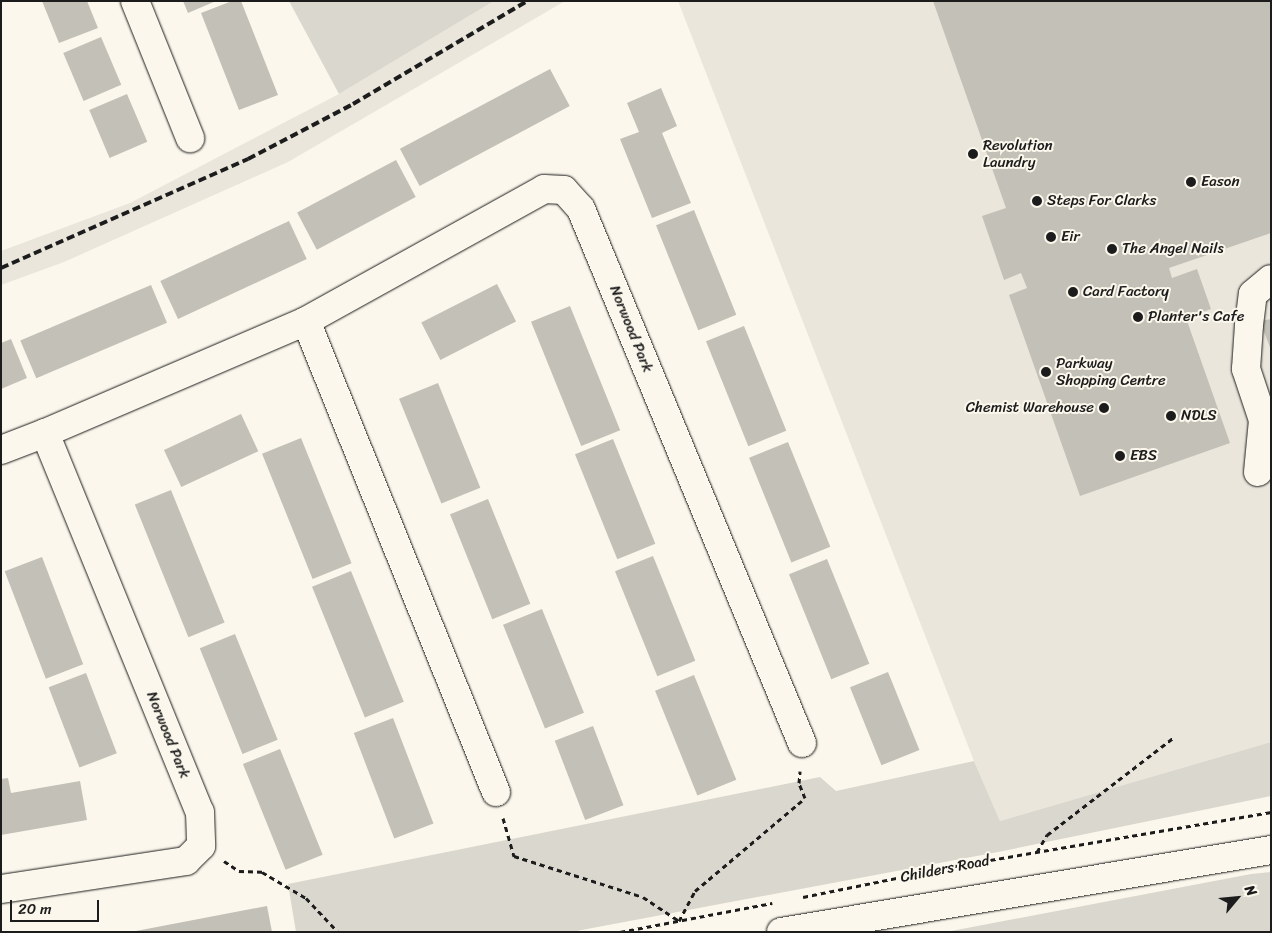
<!DOCTYPE html>
<style>
body{margin:0}
#map{position:relative;width:1272px;height:933px;overflow:hidden;background:#fbf7ec;font-family:Sriracha,sans-serif}
div>[style]{position:absolute}
[style*='--x']{left:calc(var(--x)*1px);top:calc(var(--y)*1px);width:calc(var(--w)*1px);rotate:calc(var(--a)*1deg)}
.built>*{inset:0;background:#eae6dc}
.green>*{inset:0;background:#dad7ce}
.building>*{inset:0;background:#c3c0b8;transform-origin:0 0}
.path>*{height:3px;margin-top:-1.5px;transform-origin:0;background:repeating-linear-gradient(90deg,#1c1c1c 0 5px,transparent 0 9px)}
.roads{filter:drop-shadow(0 0 1px #1c1c1c) drop-shadow(0 0 1px #1c1c1c)}
.minor>*{height:28px;margin:-14px;padding:0 14px;transform-origin:14px;border-radius:14px;background:#fbf7ec}
.major>*{height:28px;margin:-14px;padding:0 14px;transform-origin:14px;border-radius:14px;background:#fbf7ec}
.rail>*{height:4px;margin-top:-2px;transform-origin:0;background:repeating-linear-gradient(90deg,#1c1c1c 0 8px,transparent 0 12px)}
.dots>*{width:14px;height:14px;translate:-50% -50%;box-sizing:border-box;border:2px solid #fbf7ec;border-radius:50%}
span{translate:-50% -50%;white-space:nowrap;text-align:center;line-height:1.15;-webkit-text-stroke:4px #fbf7ec;paint-order:stroke}
.poi-label{font-size:15px;color:#1c1c1c}
.left{translate:0 -50%;text-align:left}
.right{translate:-100% -50%;text-align:right}
.street-label{font-size:15px;color:#1c1c1c}
.frame{position:absolute;inset:0;border:2px solid #1c1c1c;pointer-events:none}
.north{position:absolute;left:1212px;top:873px;width:50px;height:50px;-webkit-text-stroke:4px #fbf7ec;paint-order:stroke;rotate:62deg;font-size:14px;font-weight:700;line-height:20px;text-align:center;color:#1c1c1c}
.north::after{content:'';display:block;margin:auto;width:18px;height:22px;background:#1c1c1c;clip-path:polygon(50% 0,100% 100%,50% 72%,0 100%)}
.scale{position:absolute;left:10px;top:900px;width:89px;height:22px;box-sizing:border-box;border:2px solid #1c1c1c;border-top:0;padding-left:6px;font-size:15px;line-height:18px;white-space:nowrap;color:#1c1c1c;-webkit-text-stroke:4px #fbf7ec;paint-order:stroke}
</style>
<div id="map">
<div class="built">
<div style="clip-path:polygon(494px 1px,565px 1px,288px 162px,64px 262px,1px 285px,1px 251px,130px 203px,339px 94px)"></div>
<div style="clip-path:polygon(678px 1px,1271px 1px,1271px 742px,1000px 821px,974px 761px)"></div>
</div>
<div class="green">
<div style="clip-path:polygon(289px 1px,494px 1px,339px 94px)"></div>
<div style="clip-path:polygon(1271px 742px,1271px 796px,998px 852px,571px 932px,296px 932px,288px 884px,820px 777px,836px 791px,974px 761px,1000px 821px)"></div>
<div style="clip-path:polygon(1271px 872px,1271px 932px,946px 932px,1251px 874px)"></div>
</div>
<div class="building">
<div style="clip-path:polygon(42px 1px,87px 1px,98px 28px,59px 43px)"></div>
<div style="clip-path:polygon(183px 1px,216px 1px,188px 13px)"></div>
<div style="clip-path:polygon(232px 1px,241px 1px,278px 95px,239px 110px,201px 13px)"></div>
<div style="clip-path:polygon(933px 1px,1271px 1px,1271px 233px,1169px 268px,1172px 278px,1197px 269px,1211px 309px,1186px 318px,1230px 443px,1080px 496px,1009px 295px,1027px 288px,1021px 273px,1004px 280px,982px 216px,1006px 208px)"></div>
<div style="left:101px;top:37px;width:52px;height:41px;rotate:67deg"></div>
<div style="left:550px;top:69px;width:42px;height:170px;rotate:62deg"></div>
<div style="clip-path:polygon(661px 88px,677px 126px,662px 133px,691px 203px,652px 218px,620px 139px,639px 132px,627px 103px)"></div>
<div style="left:127px;top:94px;width:52px;height:41px;rotate:67deg"></div>
<div style="left:396px;top:160px;width:42px;height:112px;rotate:62deg"></div>
<div style="left:694px;top:210px;width:113px;height:41px;rotate:68deg"></div>
<div style="left:289px;top:221px;width:42px;height:142px;rotate:65deg"></div>
<div style="left:497px;top:284px;width:42px;height:85px;rotate:63deg"></div>
<div style="left:151px;top:285px;width:41px;height:142px;rotate:67deg"></div>
<div style="left:570px;top:306px;width:134px;height:42px;rotate:68deg"></div>
<div style="clip-path:polygon(1271px 319px,1271px 350px,1260px 321px)"></div>
<div style="left:744px;top:326px;width:113px;height:41px;rotate:68deg"></div>
<div style="clip-path:polygon(11px 339px,27px 378px,1px 389px,1px 343px)"></div>
<div style="left:438px;top:383px;width:113px;height:42px;rotate:68deg"></div>
<div style="left:241px;top:414px;width:41px;height:85px;rotate:65deg"></div>
<div style="left:301px;top:438px;width:135px;height:42px;rotate:68deg"></div>
<div style="left:613px;top:439px;width:113px;height:41px;rotate:68deg"></div>
<div style="left:788px;top:442px;width:113px;height:42px;rotate:68deg"></div>
<div style="left:171px;top:490px;width:143px;height:39px;rotate:68deg"></div>
<div style="left:488px;top:499px;width:113px;height:41px;rotate:68deg"></div>
<div style="left:653px;top:556px;width:113px;height:41px;rotate:68deg"></div>
<div style="left:42px;top:557px;width:115px;height:40px;rotate:69deg"></div>
<div style="left:827px;top:559px;width:113px;height:41px;rotate:68deg"></div>
<div style="left:351px;top:571px;width:141px;height:42px;rotate:68deg"></div>
<div style="left:542px;top:609px;width:112px;height:42px;rotate:68deg"></div>
<div style="left:235px;top:634px;width:114px;height:38px;rotate:68deg"></div>
<div style="left:888px;top:672px;width:84px;height:41px;rotate:68deg"></div>
<div style="left:86px;top:673px;width:86px;height:40px;rotate:69deg"></div>
<div style="left:694px;top:675px;width:113px;height:42px;rotate:68deg"></div>
<div style="left:393px;top:718px;width:113px;height:42px;rotate:69deg"></div>
<div style="left:593px;top:726px;width:85px;height:41px;rotate:69deg"></div>
<div style="left:280px;top:749px;width:114px;height:40px;rotate:68deg"></div>
<div style="clip-path:polygon(8px 778px,11px 793px,80px 781px,87px 820px,1px 835px,1px 779px)"></div>
<div style="clip-path:polygon(267px 906px,272px 932px,136px 932px,136px 931px)"></div>
</div>
<div class="path">
<div style="--x:503;--y:818;--w:40;--a:74"></div>
<div style="--x:514;--y:856;--w:135;--a:17.6"></div>
<div style="--x:643;--y:897;--w:43;--a:33.7"></div>
<div style="--x:679;--y:921;--w:34;--a:-62"></div>
<div style="--x:695;--y:891;--w:144;--a:-40.2"></div>
<div style="--x:805;--y:798;--w:16;--a:-112"></div>
<div style="--x:799;--y:783;--w:12;--a:-85"></div>
<div style="--x:1037;--y:852;--w:20;--a:-60"></div>
<div style="--x:1047;--y:835;--w:159;--a:-37.6"></div>
<div style="--x:224;--y:861;--w:18;--a:34"></div>
<div style="--x:239;--y:871;--w:23;--a:2"></div>
<div style="--x:262;--y:872;--w:51;--a:30.6"></div>
<div style="--x:306;--y:898;--w:47;--a:46.7"></div>
<div style="--x:803;--y:897;--w:155;--a:-11.5"></div>
<div style="--x:955;--y:866;--w:321;--a:-9.7"></div>
<div style="--x:620;--y:932;--w:155;--a:-10.8"></div>
</div>
<div class="roads">
<div class="minor">
<div style="--x:135;--y:1;--w:148;--a:68.1"></div>
<div style="--x:306;--y:321;--w:508;--a:68.03"></div>
<div style="--x:45;--y:433;--w:284;--a:-23.2"></div>
<div style="--x:306;--y:321;--w:272;--a:-29"></div>
<div style="--x:544;--y:189;--w:20;--a:3"></div>
<div style="--x:564;--y:190;--w:25;--a:48"></div>
<div style="--x:581;--y:209;--w:578;--a:67.52"></div>
<div style="--x:1;--y:450;--w:47;--a:-21.1"></div>
<div style="--x:45;--y:433;--w:409;--a:67.8"></div>
<div style="--x:200;--y:812;--w:34;--a:88"></div>
<div style="--x:201;--y:846;--w:21;--a:135"></div>
<div style="--x:186;--y:861;--w:187;--a:171.4"></div>
<div style="--x:1258;--y:472;--w:52;--a:-84.5"></div>
<div style="--x:1263;--y:420;--w:54;--a:-108.4"></div>
<div style="--x:1246;--y:369;--w:44;--a:-86.1"></div>
<div style="--x:1249;--y:325;--w:31;--a:-83"></div>
<div style="--x:1253;--y:294;--w:23;--a:-40"></div>
</div>
<div class="major">
<div style="--x:781;--y:932;--w:497;--a:-9.5"></div>
</div>
</div>
<div class="rail">
<div style="--x:1;--y:268;--w:270;--a:-23.8"></div>
<div style="--x:248;--y:159;--w:119;--a:-27.6"></div>
<div style="--x:353;--y:104;--w:202;--a:-30.6"></div>
</div>
<div class="dots">
<div style="left:973px;top:154px;background:#1c1c1c"></div>
<div style="left:1191px;top:182px;background:#1c1c1c"></div>
<div style="left:1037px;top:201px;background:#1c1c1c"></div>
<div style="left:1051px;top:237px;background:#1c1c1c"></div>
<div style="left:1112px;top:249px;background:#1c1c1c"></div>
<div style="left:1073px;top:292px;background:#1c1c1c"></div>
<div style="left:1138px;top:317px;background:#1c1c1c"></div>
<div style="left:1046px;top:372px;background:#1c1c1c"></div>
<div style="left:1104px;top:408px;background:#1c1c1c"></div>
<div style="left:1171px;top:416px;background:#1c1c1c"></div>
<div style="left:1120px;top:456px;background:#1c1c1c"></div>
</div>
<div class="poi-label">
<span class="left" style="left:983px;top:154px">Revolution<br>Laundry</span>
<span class="left" style="left:1201px;top:182px">Eason</span>
<span class="left" style="left:1047px;top:201px">Steps For Clarks</span>
<span class="left" style="left:1061px;top:237px">Eir</span>
<span class="left" style="left:1122px;top:249px">The Angel Nails</span>
<span class="left" style="left:1083px;top:292px">Card Factory</span>
<span class="left" style="left:1148px;top:317px">Planter's Cafe</span>
<span class="left" style="left:1056px;top:372px">Parkway<br>Shopping Centre</span>
<span class="right" style="left:1094px;top:408px">Chemist Warehouse</span>
<span class="left" style="left:1181px;top:416px">NDLS</span>
<span class="left" style="left:1130px;top:456px">EBS</span>
</div>
<div class="street-label">
<span style="left:631px;top:329px;rotate:68deg">Norwood Park</span>
<span style="left:168px;top:735px;rotate:68deg">Norwood Park</span>
<span style="left:945px;top:869px;rotate:-11deg">Childers Road</span>
</div>
<div class="frame"></div>
<div class="north">N</div>
<div class="scale">20 m</div>
</div>
